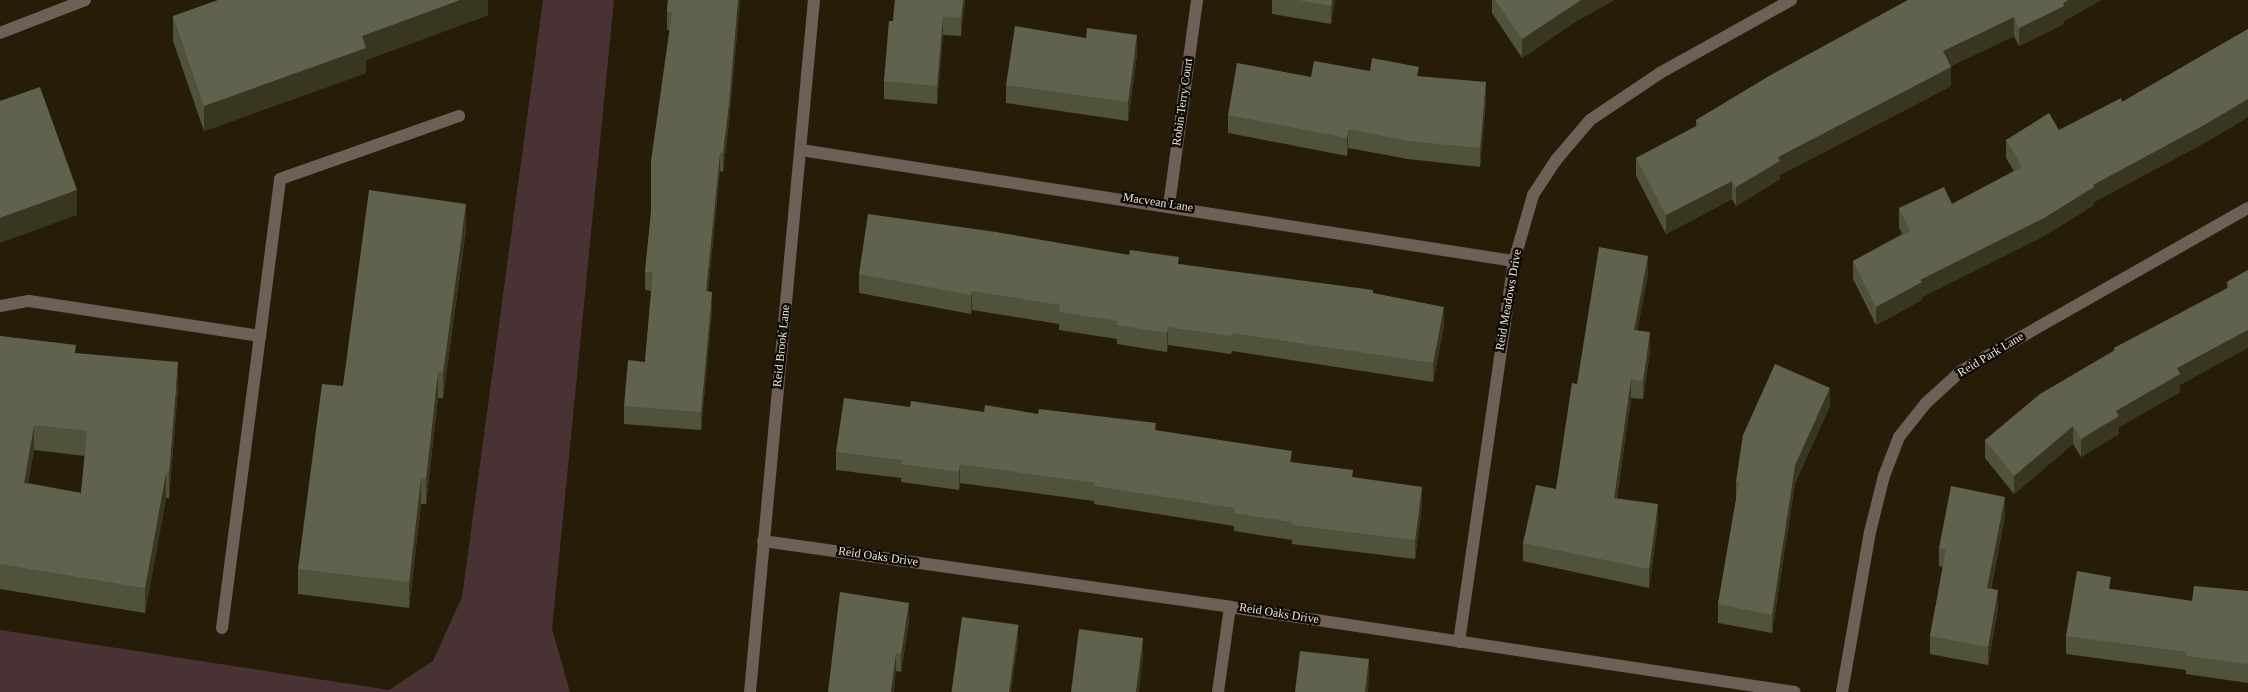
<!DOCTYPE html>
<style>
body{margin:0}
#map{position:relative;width:2248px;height:692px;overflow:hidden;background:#271c08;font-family:Georgia,serif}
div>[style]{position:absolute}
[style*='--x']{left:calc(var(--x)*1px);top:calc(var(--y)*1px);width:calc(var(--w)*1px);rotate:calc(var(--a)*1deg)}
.green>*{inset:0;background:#483233}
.minor>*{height:12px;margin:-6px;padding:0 6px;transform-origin:6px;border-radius:6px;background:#6e5f57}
.wall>*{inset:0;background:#50523c}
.shaded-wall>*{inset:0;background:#383620}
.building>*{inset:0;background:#61624d;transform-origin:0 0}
span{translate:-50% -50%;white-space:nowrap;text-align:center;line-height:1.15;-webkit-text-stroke:4.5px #0c0802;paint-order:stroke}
.street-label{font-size:12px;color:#f0e8dc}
</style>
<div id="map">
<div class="green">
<div style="clip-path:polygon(543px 0,614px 0,552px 629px,570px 692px,0 692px,0 630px,389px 690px,433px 661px,462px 597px)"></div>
</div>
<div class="minor">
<div style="--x:0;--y:33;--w:91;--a:-21.2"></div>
<div style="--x:801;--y:150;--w:722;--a:8.85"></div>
<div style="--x:1169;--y:205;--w:207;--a:-82.2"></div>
<div style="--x:0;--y:306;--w:29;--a:-10"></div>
<div style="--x:29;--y:301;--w:234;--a:8.6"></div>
<div style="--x:260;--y:336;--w:158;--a:-82.7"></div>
<div style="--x:280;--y:179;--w:190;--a:-19.4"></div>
<div style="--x:763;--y:541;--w:472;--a:8"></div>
<div style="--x:1230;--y:607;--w:571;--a:8.56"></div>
<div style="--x:222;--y:628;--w:294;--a:-82.6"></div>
<div style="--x:1459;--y:642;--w:385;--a:-81.8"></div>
<div style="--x:1514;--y:261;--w:69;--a:-73.9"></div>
<div style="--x:1533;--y:195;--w:42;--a:-56.7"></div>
<div style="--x:1556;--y:160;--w:52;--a:-49.6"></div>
<div style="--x:1590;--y:120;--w:84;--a:-33.9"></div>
<div style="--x:1660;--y:73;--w:150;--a:-29.1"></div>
<div style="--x:750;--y:692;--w:695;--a:-84.72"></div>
<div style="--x:1218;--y:692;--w:86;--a:-82"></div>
<div style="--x:1842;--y:692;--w:162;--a:-80.1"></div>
<div style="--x:1870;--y:532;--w:58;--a:-76"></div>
<div style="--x:1884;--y:476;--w:42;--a:-69"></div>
<div style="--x:1899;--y:437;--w:43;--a:-51.5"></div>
<div style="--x:1926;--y:403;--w:47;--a:-42.4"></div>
<div style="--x:1961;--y:371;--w:330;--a:-29.6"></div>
</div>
<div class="wall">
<div style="clip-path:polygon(488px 0,488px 15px,366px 60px,366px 73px,204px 131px,173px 41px,173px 16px)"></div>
<div style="clip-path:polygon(668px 0,740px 0,729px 122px,723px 172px,720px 171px,708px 291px,712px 310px,701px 430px,624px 424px,624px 406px,645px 362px,651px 291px,645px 290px,645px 272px,670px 30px,667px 30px,667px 12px)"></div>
<div style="clip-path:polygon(895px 0,965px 0,961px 36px,943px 35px,937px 104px,884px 99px,884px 81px,893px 21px)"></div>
<div style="clip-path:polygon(1272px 0,1335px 0,1331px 24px,1272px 14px)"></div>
<div style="clip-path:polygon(1492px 0,1614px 0,1575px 22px,1522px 58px,1492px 13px)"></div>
<div style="clip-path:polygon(1908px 0,2101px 0,2064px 21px,2064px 24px,2019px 46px,2014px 36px,1951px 66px,1951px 86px,1780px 175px,1780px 179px,1736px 206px,1732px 199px,1666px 234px,1636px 176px,1636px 158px,1696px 126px,1696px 120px)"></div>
<div style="clip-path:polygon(2248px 29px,2248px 117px,2206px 142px,2094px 202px,2094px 205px,2044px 236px,1922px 297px,1922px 300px,1876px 325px,1853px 279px,1853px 261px,1902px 234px,1899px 227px,1899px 208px,1952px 204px,2014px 171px,2006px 158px,2006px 140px,2059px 130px,2122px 102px)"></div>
<div style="clip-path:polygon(1086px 38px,1137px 54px,1128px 121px,1006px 103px,1006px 85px)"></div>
<div style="clip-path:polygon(1370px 71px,1419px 76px,1486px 101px,1480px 167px,1408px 159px,1348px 148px,1347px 156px,1228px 133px,1228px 115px,1311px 77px)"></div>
<div style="clip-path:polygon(466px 229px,443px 398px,438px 398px,426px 504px,421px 504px,409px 608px,298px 594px,298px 569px,343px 386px)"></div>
<div style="clip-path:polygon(1179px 264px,1373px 293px,1444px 325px,1433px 382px,1232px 351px,1231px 354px,1168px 345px,1167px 352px,1117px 344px,1117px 339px,1059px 330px,1059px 324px,972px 310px,971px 314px,859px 293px,859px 274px)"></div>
<div style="clip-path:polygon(2248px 270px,2180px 385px,2180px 392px,2119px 427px,2119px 434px,2081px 457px,2073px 444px,2014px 494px,1985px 458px,1985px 440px,2114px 351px,2114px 348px,2227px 288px,2227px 282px)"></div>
<div style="clip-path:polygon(1648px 274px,1637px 331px,1650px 351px,1643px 399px,1631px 398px,1617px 498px,1658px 522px,1649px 588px,1523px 561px,1523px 543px,1556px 489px,1577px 384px)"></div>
<div style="clip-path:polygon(evenodd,0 336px,76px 353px,178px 388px,169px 498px,166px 498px,145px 613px,0 589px,0 336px,34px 450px,85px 456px,81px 493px,28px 483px,34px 450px)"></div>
<div style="clip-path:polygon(1830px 406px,1795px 483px,1772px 633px,1718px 623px,1718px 604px,1736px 500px,1736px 481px)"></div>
<div style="clip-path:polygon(910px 407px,984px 412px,1038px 414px,1156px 431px,1292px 462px,1353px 477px,1422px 505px,1415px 559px,1292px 544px,1292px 540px,1234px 531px,1234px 526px,1094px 504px,1094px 501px,960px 483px,959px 490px,901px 482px,901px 478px,836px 470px,836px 452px)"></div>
<div style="clip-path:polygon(2005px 515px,1991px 589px,1998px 608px,1988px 665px,1930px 654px,1930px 636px,1943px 567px,1939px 566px,1939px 548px)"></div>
<div style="clip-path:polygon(2111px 589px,2192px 601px,2248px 596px,2248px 683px,2186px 674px,2186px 670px,2066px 654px,2066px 636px)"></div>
<div style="clip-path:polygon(909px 622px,901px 672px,896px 671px,828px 692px)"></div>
</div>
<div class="shaded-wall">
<div style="clip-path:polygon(460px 0,488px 0,488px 15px,366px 60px,366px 73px,204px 131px,204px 106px,362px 36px)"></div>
<div style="clip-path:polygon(738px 0,740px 0,729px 122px,723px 172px,723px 153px)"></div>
<div style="clip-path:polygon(963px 0,965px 0,961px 36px,961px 18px)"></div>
<div style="clip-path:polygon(1332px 0,1335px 0,1331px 24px,1331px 6px)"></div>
<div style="clip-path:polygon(1581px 0,1614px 0,1575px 22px,1522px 58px,1522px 39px)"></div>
<div style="clip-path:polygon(2068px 0,2101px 0,2064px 21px,2064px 24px,2019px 46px,2019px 28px)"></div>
<div style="clip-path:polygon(943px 16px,943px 35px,937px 104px,937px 86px)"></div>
<div style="clip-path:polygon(2014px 17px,2014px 36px,1943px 70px,1943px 51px)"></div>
<div style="clip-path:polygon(1137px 35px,1137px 54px,1128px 121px,1128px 102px)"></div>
<div style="clip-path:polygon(1951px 67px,1951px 86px,1780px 175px,1780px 179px,1736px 206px,1736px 187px,1778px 157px)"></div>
<div style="clip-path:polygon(1486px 82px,1486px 101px,1480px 167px,1480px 148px)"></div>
<div style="clip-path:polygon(2248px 99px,2248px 117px,2206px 142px,2094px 202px,2094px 205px,2044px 236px,1922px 297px,1922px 300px,1876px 325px,1876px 307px,1920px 280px)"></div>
<div style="clip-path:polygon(1348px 129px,1348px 148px,1347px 156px,1347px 138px)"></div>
<div style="clip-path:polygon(720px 153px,720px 171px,706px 310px,706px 291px)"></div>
<div style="clip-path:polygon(1732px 181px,1732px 199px,1666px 234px,1666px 215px)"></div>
<div style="clip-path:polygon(77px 190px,77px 215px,0 243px,0 218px)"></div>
<div style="clip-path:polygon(466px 204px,466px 229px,443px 398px,443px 373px)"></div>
<div style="clip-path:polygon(1648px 256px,1648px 274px,1634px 348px,1634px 330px)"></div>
<div style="clip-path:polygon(972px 291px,972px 310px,971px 314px,971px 295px)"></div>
<div style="clip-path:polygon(712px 292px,712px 310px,701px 430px,701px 412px)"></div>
<div style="clip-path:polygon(1444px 307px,1444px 325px,1433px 382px,1433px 363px)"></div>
<div style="clip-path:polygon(1168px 327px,1168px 345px,1167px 352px,1167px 333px)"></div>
<div style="clip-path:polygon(2248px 330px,2248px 348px,2180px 385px,2180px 392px,2119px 427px,2119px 434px,2081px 457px,2081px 439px,2116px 411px,2177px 368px)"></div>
<div style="clip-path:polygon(1650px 332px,1650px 351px,1643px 399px,1643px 381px)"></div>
<div style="clip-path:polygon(178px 362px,178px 388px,169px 498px,169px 473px)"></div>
<div style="clip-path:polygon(438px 372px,438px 398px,426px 504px,426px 479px)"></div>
<div style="clip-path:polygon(1631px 379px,1631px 398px,1614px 516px,1614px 498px)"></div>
<div style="clip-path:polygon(1830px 388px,1830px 406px,1795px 483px,1772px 633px,1772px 615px,1795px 465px)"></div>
<div style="clip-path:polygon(34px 425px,34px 450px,24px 508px,24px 483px)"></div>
<div style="clip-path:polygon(2073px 426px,2073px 444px,2014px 494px,2014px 476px)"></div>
<div style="clip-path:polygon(960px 464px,960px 483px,959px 490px,959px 472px)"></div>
<div style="clip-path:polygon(166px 473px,166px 498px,145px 613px,145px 588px)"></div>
<div style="clip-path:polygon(421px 478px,421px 504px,409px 608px,409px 582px)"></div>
<div style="clip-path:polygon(1422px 487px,1422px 505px,1415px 559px,1415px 540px)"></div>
<div style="clip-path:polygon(2005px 497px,2005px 515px,1987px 606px,1987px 588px)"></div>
<div style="clip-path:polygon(1658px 504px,1658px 522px,1649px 588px,1649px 569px)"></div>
<div style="clip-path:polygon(1998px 590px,1998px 608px,1988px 665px,1988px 647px)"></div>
<div style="clip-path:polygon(909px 603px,909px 622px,901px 672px,901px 654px)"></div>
<div style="clip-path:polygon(1018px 625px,1018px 643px,1011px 692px,1009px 692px)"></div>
<div style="clip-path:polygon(1143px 638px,1143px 656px,1139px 692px,1136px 692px)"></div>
<div style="clip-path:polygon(896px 653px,896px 671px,894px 692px,891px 692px)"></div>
<div style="clip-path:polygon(1369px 659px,1369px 678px,1368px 692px,1365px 692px)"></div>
</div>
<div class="building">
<div style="clip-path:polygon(218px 0,460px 0,362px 36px,366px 48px,204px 106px,173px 16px)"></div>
<div style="clip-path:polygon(668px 0,738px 0,729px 104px,723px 153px,720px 153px,706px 291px,712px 292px,701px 412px,624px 406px,628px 360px,645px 362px,653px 272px,645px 272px,651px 212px,651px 161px,672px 12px,667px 12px)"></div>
<div style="clip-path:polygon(895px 0,963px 0,961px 18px,943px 16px,937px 86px,884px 81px,889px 21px,893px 21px)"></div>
<div style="clip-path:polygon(1298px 0,1332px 0,1331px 6px)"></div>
<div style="clip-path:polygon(1495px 0,1581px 0,1522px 39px)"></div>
<div style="clip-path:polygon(1908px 0,2068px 0,2063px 3px,2064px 6px,2019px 28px,2014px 17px,1943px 51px,1951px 67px,1778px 157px,1780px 161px,1736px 187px,1732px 181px,1666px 215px,1636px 158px,1699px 125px,1696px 120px,1769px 76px)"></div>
<div style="clip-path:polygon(1015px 26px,1086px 38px,1087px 28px,1137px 35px,1128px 102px,1006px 85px)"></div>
<div style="clip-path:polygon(2248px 29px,2248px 99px,2206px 124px,2093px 185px,2094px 187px,2044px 218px,1920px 280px,1922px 282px,1876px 307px,1853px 261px,1910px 231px,1899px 208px,1944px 187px,1952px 204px,2022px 167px,2006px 140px,2049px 113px,2059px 130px,2121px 98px,2122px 102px)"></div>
<div style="clip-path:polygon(1372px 58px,1419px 67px,1417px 76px,1486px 82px,1480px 148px,1408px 141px,1348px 129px,1347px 138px,1228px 115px,1237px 63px,1311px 77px,1314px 61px,1370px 71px)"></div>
<div style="clip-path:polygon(40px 87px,77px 190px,0 218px,0 101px)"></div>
<div style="clip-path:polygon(369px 190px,466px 204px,443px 373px,438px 372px,426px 479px,421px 478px,409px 582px,298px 569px,322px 384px,343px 386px)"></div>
<div style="clip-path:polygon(868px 214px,996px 232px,1129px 255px,1130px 250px,1179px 257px,1178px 264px,1373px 290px,1373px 293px,1444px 307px,1433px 363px,1232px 333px,1231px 336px,1168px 327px,1167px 333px,1117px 325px,1118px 321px,1059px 312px,1060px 305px,972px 291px,971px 295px,859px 274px)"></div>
<div style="clip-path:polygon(1599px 247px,1648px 256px,1634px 330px,1650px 332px,1643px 381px,1631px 379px,1614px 498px,1658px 504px,1649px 569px,1523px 543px,1536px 485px,1556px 489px,1572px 383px,1577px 384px)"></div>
<div style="clip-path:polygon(2248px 270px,2248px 330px,2177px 368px,2180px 374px,2116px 411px,2119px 416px,2081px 439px,2073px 426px,2014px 476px,1985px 440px,2040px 394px,2115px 350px,2114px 348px,2230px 287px,2227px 282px)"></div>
<div style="clip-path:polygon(evenodd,0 336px,76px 345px,75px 353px,178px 362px,169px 473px,166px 473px,145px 588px,0 564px,0 336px,34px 425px,87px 431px,81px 493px,24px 483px,34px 425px)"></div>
<div style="clip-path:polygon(1775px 364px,1830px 388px,1795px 465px,1772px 615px,1718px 604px,1739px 482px,1736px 481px,1743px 435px)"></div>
<div style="clip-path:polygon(844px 398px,910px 407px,911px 401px,984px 412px,985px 405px,1038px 414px,1039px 409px,1156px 423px,1155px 430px,1292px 451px,1290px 462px,1353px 470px,1352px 477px,1422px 487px,1415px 540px,1292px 525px,1292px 522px,1234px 513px,1235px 508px,1094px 486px,1095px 483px,960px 464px,959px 472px,901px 464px,902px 460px,836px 452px)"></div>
<div style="clip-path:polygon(1951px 486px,2005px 497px,1987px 588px,1998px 590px,1988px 647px,1930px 636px,1946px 549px,1939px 548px)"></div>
<div style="clip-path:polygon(2077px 571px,2111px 577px,2109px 589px,2192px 601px,2194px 586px,2248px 591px,2248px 664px,2186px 656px,2187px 652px,2066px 636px)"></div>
<div style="clip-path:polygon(840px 592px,909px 603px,901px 654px,896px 653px,891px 692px,828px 692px)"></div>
<div style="left:962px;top:617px;width:57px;height:76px;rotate:8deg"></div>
<div style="clip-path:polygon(1079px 629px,1143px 638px,1136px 692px,1071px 692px)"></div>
<div style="clip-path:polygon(1300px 651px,1369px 659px,1365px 692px,1295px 692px)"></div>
</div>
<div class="street-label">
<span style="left:1183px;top:102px;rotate:-82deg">Robin Terry Court</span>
<span style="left:1158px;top:203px;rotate:9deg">Macvean Lane</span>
<span style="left:1509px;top:300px;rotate:-80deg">Reid Meadows Drive</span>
<span style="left:782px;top:346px;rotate:-84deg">Reid Brook Lane</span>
<span style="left:1991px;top:355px;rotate:-31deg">Reid Park Lane</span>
<span style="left:878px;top:557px;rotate:8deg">Reid Oaks Drive</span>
<span style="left:1279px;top:614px;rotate:9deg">Reid Oaks Drive</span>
</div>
</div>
